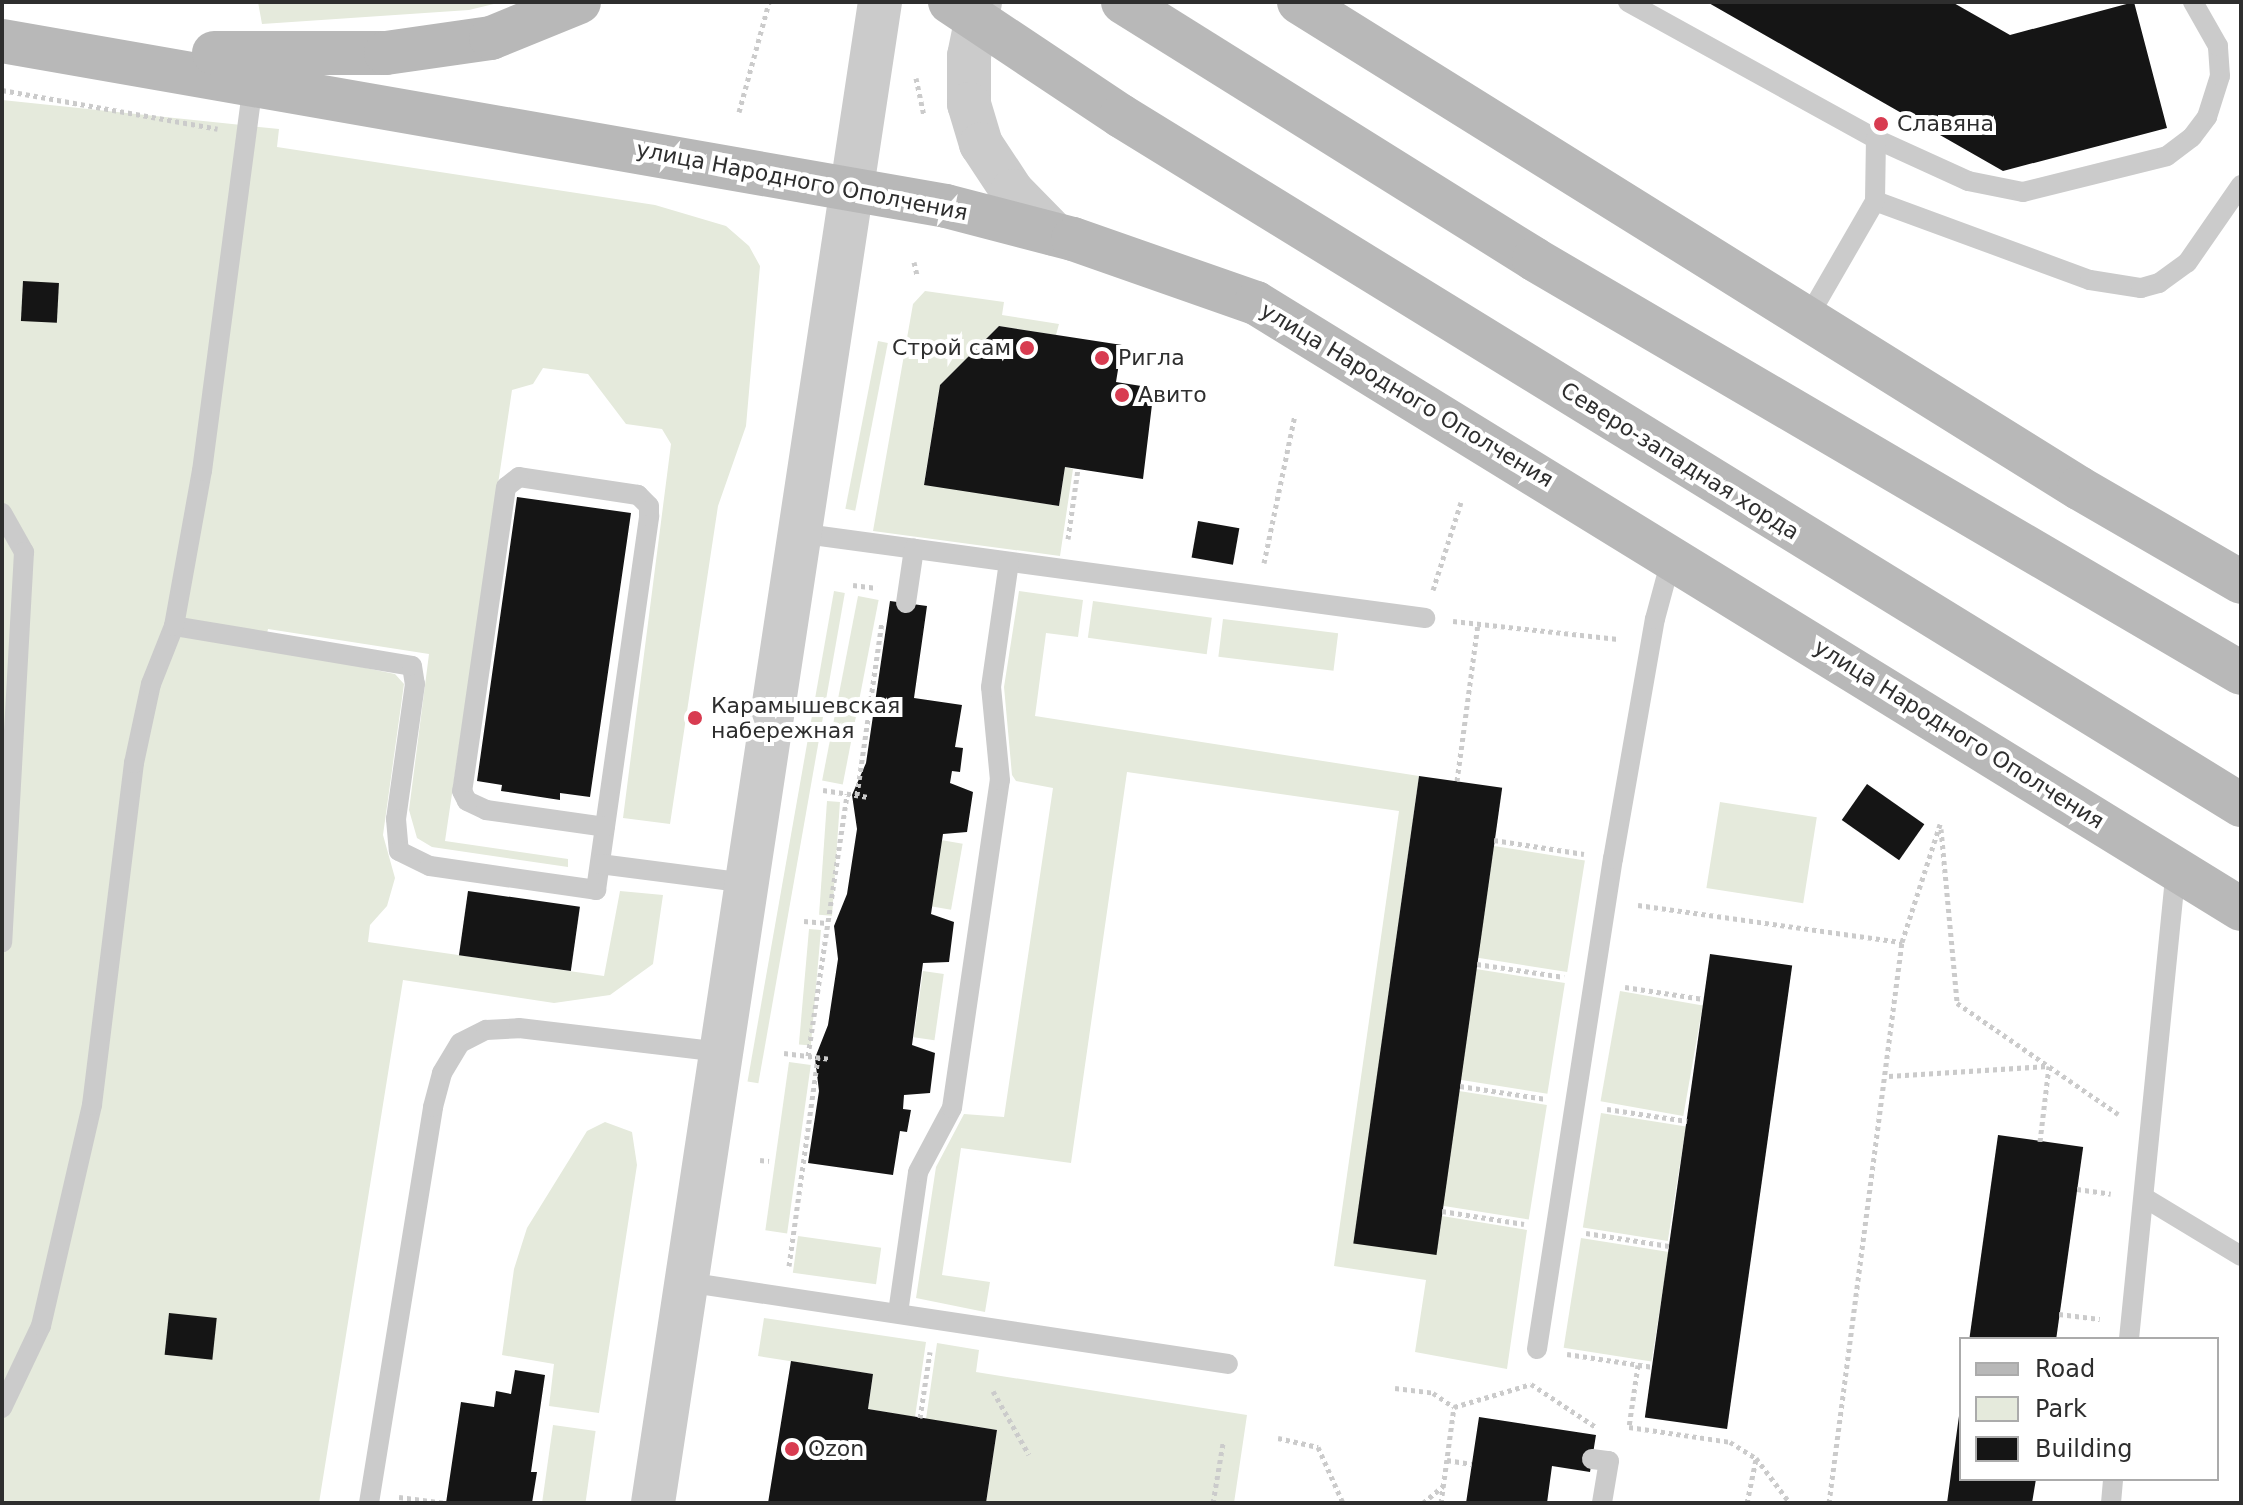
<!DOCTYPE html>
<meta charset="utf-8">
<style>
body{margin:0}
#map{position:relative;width:2243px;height:1505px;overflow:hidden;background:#fff;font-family:"DejaVu Sans",sans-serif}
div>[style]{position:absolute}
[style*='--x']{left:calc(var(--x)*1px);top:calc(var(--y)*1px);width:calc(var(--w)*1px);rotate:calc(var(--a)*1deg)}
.green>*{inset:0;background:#e5eadc;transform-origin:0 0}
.building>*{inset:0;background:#151515;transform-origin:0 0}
.path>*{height:5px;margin-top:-2.5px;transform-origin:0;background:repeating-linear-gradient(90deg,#cbcbcb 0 4px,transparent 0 8px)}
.service>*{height:20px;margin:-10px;padding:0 10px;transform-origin:10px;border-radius:10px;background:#cbcbcb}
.tertiary>*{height:44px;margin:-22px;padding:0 22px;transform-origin:22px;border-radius:22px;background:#cbcbcb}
.secondary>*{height:44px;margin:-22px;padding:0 22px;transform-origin:22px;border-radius:22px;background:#b8b8b8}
.dots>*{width:22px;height:22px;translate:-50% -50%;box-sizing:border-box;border:4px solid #fff;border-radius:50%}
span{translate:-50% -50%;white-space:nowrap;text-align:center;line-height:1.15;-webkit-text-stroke:8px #fff;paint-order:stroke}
.poi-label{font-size:22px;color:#2e2e2e}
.left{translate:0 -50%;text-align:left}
.right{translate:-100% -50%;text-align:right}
.street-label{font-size:22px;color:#2e2e2e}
.frame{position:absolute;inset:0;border:4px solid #2e2e2e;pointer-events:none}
.legend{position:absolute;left:1959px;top:1337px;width:260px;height:144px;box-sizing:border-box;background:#fff;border:2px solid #ababab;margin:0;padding:10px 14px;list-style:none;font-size:24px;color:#2e2e2e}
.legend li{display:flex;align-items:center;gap:16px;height:40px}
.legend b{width:40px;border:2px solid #ababab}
</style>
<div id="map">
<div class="green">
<div style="clip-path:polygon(258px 2px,502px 2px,469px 10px,262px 24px)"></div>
<div style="clip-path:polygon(2px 100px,279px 129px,277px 147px,655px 205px,726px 226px,749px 246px,760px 266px,746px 426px,718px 506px,670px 824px,623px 818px,671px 444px,662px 429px,626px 424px,588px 374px,543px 368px,533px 384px,512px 390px,445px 841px,568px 859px,568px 867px,432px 847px,417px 838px,409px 810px,429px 654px,268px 629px,264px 647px,395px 674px,404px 684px,383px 835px,395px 878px,387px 906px,370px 925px,368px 942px,604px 976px,620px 891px,663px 895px,653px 964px,610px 995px,554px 1003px,403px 980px,319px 1503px,2px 1503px)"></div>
<div style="clip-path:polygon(925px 291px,1004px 302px,1002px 315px,1059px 324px,1056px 335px,999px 326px,940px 385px,924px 484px,1059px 506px,1065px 467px,1073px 469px,1060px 556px,873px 531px,913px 304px)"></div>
<div style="left:878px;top:341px;width:10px;height:171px;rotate:11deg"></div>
<div style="left:834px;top:591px;width:11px;height:498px;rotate:10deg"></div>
<div style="clip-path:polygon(1019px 591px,1083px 600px,1078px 637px,1046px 633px,1035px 716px,1419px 776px,1354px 1243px,1436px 1254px,1442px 1216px,1527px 1230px,1507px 1369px,1415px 1352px,1426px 1280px,1334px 1266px,1399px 811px,1127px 772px,1071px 1163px,961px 1148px,942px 1275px,990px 1282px,985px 1312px,916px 1298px,936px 1167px,964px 1114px,1004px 1117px,1053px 788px,1016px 781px,1012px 775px,1004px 687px)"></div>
<div style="left:858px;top:596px;width:21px;height:188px;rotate:11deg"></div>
<div style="left:1093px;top:601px;width:120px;height:37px;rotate:8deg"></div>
<div style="left:1223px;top:619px;width:116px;height:38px;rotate:7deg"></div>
<div style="left:827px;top:801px;width:13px;height:114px;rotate:4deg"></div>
<div style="left:1720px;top:802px;width:98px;height:87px;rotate:9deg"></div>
<div style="left:941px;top:840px;width:22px;height:67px;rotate:10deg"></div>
<div style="left:1494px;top:846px;width:92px;height:113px;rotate:9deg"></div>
<div style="left:809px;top:929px;width:12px;height:116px;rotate:5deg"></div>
<div style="left:1476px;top:969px;width:90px;height:112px;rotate:9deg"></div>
<div style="left:923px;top:971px;width:21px;height:67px;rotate:8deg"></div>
<div style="left:1620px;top:991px;width:84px;height:112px;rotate:10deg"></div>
<div style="left:789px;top:1062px;width:22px;height:170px;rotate:8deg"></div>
<div style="left:1459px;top:1091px;width:89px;height:116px;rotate:9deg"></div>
<div style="left:1601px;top:1113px;width:86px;height:116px;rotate:9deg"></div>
<div style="clip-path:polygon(605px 1122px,632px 1132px,637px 1165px,599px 1413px,549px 1406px,554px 1364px,502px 1355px,514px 1269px,527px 1228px,587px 1131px)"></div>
<div style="left:798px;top:1236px;width:84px;height:37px;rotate:8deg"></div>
<div style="left:1581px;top:1238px;width:89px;height:111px;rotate:9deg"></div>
<div style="clip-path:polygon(764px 1318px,926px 1342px,915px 1417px,868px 1409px,873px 1374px,758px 1356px)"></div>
<div style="clip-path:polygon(937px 1343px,979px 1350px,976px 1372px,1247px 1415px,1234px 1503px,986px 1503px,997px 1430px,926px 1419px)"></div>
<div style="left:553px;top:1425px;width:43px;height:79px;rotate:8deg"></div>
</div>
<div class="building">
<div style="clip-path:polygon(1707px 2px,1952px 2px,2010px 35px,2134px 2px,2167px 128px,2003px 171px)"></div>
<div style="left:23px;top:281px;width:36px;height:40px;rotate:3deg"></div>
<div style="clip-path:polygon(999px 326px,1122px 345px,1116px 382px,1154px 388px,1143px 479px,1065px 467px,1059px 506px,924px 485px,940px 385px)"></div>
<div style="clip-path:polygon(517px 497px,631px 513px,590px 797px,560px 793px,560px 800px,501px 791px,502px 785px,477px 781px)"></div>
<div style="left:1198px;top:521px;width:42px;height:37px;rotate:10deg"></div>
<div style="clip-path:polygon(890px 601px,927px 606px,914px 698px,962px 705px,955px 747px,963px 748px,960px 772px,952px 771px,950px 783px,973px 792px,967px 832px,943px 834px,931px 914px,954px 922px,949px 962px,923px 963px,912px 1045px,935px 1053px,930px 1093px,904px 1095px,903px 1109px,911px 1110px,907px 1132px,900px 1131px,893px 1175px,808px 1163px,819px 1091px,815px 1058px,828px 1025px,838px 959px,834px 926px,847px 894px,857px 829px,852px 795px,866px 763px)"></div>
<div style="left:1419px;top:776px;width:84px;height:472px;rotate:8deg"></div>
<div style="left:1867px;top:784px;width:70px;height:44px;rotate:35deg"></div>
<div style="left:468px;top:891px;width:113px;height:65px;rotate:8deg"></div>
<div style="left:1710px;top:954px;width:83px;height:468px;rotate:8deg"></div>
<div style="left:1998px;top:1135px;width:86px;height:206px;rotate:8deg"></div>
<div style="left:169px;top:1313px;width:48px;height:42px;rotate:6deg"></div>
<div style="clip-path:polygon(791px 1361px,873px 1374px,868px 1409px,997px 1430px,986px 1503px,768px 1503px)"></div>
<div style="clip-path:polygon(515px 1370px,545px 1375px,531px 1472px,537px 1472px,532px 1503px,446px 1503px,461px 1402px,494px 1407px,496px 1391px,511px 1394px)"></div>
<div style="clip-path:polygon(1959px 1416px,1961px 1479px,2036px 1479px,2032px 1503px,1947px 1503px)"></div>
<div style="clip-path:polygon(1479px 1417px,1596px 1435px,1590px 1472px,1552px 1466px,1547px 1503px,1466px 1503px)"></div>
</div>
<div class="path">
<div style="--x:916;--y:78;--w:38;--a:78"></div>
<div style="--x:2;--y:90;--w:219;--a:10.2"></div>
<div style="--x:739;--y:112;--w:114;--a:-74.7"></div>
<div style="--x:914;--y:262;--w:13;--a:77"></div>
<div style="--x:1068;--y:539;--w:71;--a:-81.9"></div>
<div style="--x:1264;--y:563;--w:151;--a:-78.2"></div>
<div style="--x:853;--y:585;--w:24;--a:7"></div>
<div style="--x:1433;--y:590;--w:92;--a:-72.3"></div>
<div style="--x:1453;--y:621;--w:166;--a:6.2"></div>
<div style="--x:1457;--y:781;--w:158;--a:-82.4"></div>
<div style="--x:823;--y:790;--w:46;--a:8.8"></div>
<div style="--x:857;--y:795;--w:175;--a:-81.8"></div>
<div style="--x:1941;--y:829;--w:175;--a:84.7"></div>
<div style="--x:1957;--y:1003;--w:196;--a:34.6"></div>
<div style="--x:1494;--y:840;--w:91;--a:8.8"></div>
<div style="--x:1638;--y:905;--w:267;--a:8"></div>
<div style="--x:804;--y:921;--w:23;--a:5"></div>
<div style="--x:1477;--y:964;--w:88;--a:8.5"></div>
<div style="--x:1625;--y:987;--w:79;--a:8.7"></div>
<div style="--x:784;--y:1053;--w:47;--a:7.3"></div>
<div style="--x:808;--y:1056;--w:265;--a:-81.5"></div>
<div style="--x:1889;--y:1076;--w:160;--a:-3.6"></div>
<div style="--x:2049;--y:1066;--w:76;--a:96.8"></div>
<div style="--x:1460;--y:1086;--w:87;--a:8.6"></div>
<div style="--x:1607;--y:1109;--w:81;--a:8.5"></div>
<div style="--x:760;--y:1160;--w:9;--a:6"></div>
<div style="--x:2077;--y:1189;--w:34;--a:8"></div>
<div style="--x:1442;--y:1211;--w:83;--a:9"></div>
<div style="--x:1586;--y:1233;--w:84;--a:8.9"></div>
<div style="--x:789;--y:1266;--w:211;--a:-82.1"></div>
<div style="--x:2059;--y:1314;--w:41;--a:7"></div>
<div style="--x:1567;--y:1354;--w:87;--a:8.6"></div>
<div style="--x:1638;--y:1365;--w:63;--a:98.3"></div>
<div style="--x:1629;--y:1427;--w:102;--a:8.4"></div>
<div style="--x:1730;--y:1442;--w:31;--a:32"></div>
<div style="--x:1756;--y:1458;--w:56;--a:52.9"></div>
<div style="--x:1395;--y:1388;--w:38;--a:7"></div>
<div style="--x:1433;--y:1393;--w:25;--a:34"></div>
<div style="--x:993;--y:1391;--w:73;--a:60.6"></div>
<div style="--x:920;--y:1418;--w:67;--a:-81.4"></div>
<div style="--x:1278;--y:1438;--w:41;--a:12.7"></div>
<div style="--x:1318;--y:1447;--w:61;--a:65.9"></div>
<div style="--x:1447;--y:1460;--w:25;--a:9"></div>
<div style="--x:399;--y:1497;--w:47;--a:7.3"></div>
<div style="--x:1213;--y:1503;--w:61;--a:-80.5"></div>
<div style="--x:1423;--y:1503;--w:26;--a:-40"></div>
<div style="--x:1441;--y:1503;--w:97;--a:-82.3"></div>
<div style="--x:1454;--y:1407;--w:80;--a:-16.6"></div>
<div style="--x:1531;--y:1384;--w:78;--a:33.5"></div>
<div style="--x:1747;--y:1503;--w:45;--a:-78.4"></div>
<div style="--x:1829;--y:1503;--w:566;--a:-82.59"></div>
<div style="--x:1902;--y:942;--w:124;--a:-72.1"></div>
</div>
<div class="service">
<div style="--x:1628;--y:2;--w:283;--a:28.9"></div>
<div style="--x:1876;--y:139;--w:101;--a:24.5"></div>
<div style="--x:1968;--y:181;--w:56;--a:11.3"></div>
<div style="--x:2023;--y:192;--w:148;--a:-14"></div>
<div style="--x:2167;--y:156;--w:31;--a:-37"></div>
<div style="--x:2192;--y:137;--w:25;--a:-53"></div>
<div style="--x:2207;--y:117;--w:43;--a:-72.4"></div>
<div style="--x:2220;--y:76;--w:30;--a:-94"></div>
<div style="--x:2218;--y:46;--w:51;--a:-119.6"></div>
<div style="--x:1875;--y:201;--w:229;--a:20.2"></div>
<div style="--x:2090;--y:280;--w:52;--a:8.9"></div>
<div style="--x:2141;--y:288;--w:19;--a:-16"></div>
<div style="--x:2159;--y:283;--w:34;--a:-36"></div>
<div style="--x:2187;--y:263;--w:95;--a:-55.3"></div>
<div style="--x:1807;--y:319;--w:136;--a:-60"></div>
<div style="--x:1875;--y:201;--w:62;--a:-89.1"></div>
<div style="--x:2;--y:513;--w:45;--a:60.6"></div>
<div style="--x:24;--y:552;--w:391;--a:93.2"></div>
<div style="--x:798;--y:533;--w:633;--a:7.72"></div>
<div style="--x:906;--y:603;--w:55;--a:-81.6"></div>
<div style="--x:174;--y:626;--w:241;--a:9.5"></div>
<div style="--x:412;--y:666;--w:18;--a:81"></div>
<div style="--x:415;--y:684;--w:136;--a:98"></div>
<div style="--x:396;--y:819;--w:32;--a:85"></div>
<div style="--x:399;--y:851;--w:34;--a:26"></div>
<div style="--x:430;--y:866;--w:168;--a:8.2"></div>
<div style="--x:596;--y:890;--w:378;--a:-81.9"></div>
<div style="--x:649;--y:516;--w:10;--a:-90"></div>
<div style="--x:649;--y:506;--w:16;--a:-135"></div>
<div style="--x:638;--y:495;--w:120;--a:-171.4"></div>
<div style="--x:519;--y:477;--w:16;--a:142"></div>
<div style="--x:506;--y:487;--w:307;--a:98.2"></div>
<div style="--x:462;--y:791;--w:11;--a:63"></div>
<div style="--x:467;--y:801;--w:21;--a:25"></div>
<div style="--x:486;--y:810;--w:120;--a:8.1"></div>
<div style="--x:600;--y:864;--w:147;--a:7.4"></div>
<div style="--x:2145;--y:1198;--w:112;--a:31.1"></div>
<div style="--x:686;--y:1282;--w:548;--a:8.6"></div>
<div style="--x:898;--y:1313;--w:142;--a:-81.9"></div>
<div style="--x:918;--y:1172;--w:72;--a:-62"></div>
<div style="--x:952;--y:1108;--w:331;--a:-81.7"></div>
<div style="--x:1000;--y:780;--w:93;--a:-95.5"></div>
<div style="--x:991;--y:687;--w:126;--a:-81.8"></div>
<div style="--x:2129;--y:1339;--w:472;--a:-84.3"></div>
<div style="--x:1537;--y:1349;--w:496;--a:-81.2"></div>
<div style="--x:1613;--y:859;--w:244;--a:-80.1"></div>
<div style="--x:1655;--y:619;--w:65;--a:-74.9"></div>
<div style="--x:2;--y:1408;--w:91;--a:-64.6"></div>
<div style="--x:41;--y:1326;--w:227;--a:-77"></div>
<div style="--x:92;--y:1105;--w:345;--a:-83"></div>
<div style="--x:134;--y:763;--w:81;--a:-77.9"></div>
<div style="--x:151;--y:684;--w:62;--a:-68.4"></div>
<div style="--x:174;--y:626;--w:158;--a:-79.8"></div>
<div style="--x:202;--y:471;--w:390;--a:-82.5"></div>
<div style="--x:1592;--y:1459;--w:17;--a:7"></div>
<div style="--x:1609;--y:1461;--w:43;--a:99.5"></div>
<div style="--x:369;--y:1503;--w:401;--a:-80.8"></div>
<div style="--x:433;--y:1107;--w:35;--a:-75"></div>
<div style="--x:442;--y:1073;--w:35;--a:-59"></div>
<div style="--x:460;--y:1043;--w:29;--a:-27"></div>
<div style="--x:486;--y:1030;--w:33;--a:-3"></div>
<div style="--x:519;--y:1028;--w:203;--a:6.8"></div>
<div style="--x:2111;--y:1503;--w:24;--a:-85"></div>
</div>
<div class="tertiary">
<div style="--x:980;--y:2;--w:55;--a:101.5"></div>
<div style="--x:969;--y:56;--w:48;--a:90"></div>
<div style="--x:969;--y:104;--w:42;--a:73.3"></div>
<div style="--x:981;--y:144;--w:56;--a:56.6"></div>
<div style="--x:1012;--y:191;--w:60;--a:45.7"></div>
<div style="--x:653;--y:1503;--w:1518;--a:-81.4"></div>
</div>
<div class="secondary">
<div style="--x:950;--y:2;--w:206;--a:33.7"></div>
<div style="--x:1121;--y:116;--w:1315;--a:31.6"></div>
<div style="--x:1123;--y:2;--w:485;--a:32"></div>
<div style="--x:1534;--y:259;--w:819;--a:30.35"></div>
<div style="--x:1299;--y:2;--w:919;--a:31.93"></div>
<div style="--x:2079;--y:488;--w:187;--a:30.1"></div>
<div style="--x:2;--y:41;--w:958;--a:9.91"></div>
<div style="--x:946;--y:206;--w:131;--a:14.6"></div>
<div style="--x:1073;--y:239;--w:194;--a:19.3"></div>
<div style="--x:1256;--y:303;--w:1156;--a:31.6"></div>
<div style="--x:214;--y:53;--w:172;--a:0"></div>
<div style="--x:386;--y:53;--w:106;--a:-8.1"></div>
<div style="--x:491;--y:38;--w:95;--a:-22.2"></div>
</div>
<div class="dots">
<div style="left:1881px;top:124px;background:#d83c51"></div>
<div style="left:1027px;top:348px;background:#d83c51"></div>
<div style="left:1102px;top:358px;background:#d83c51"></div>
<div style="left:1122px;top:395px;background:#d83c51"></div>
<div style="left:695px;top:718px;background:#d83c51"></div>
<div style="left:792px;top:1449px;background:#d83c51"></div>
</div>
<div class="poi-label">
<span class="left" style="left:1897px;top:124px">Славяна</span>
<span class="right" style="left:1011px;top:348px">Строй сам</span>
<span class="left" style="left:1118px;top:358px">Ригла</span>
<span class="left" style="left:1138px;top:395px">Авито</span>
<span class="left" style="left:711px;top:718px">Карамышевская<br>набережная</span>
<span class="left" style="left:808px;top:1449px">Ozon</span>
</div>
<div class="street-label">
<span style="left:802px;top:181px;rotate:11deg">улица Народного Ополчения</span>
<span style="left:1407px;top:395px;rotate:31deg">улица Народного Ополчения</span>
<span style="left:1680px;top:461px;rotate:32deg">Северо-западная хорда</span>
<span style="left:1959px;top:734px;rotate:32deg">улица Народного Ополчения</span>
</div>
<div class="frame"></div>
<ul class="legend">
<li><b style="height:10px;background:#b8b8b8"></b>Road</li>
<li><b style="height:22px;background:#e5eadc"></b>Park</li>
<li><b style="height:22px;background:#151515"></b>Building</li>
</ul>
</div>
